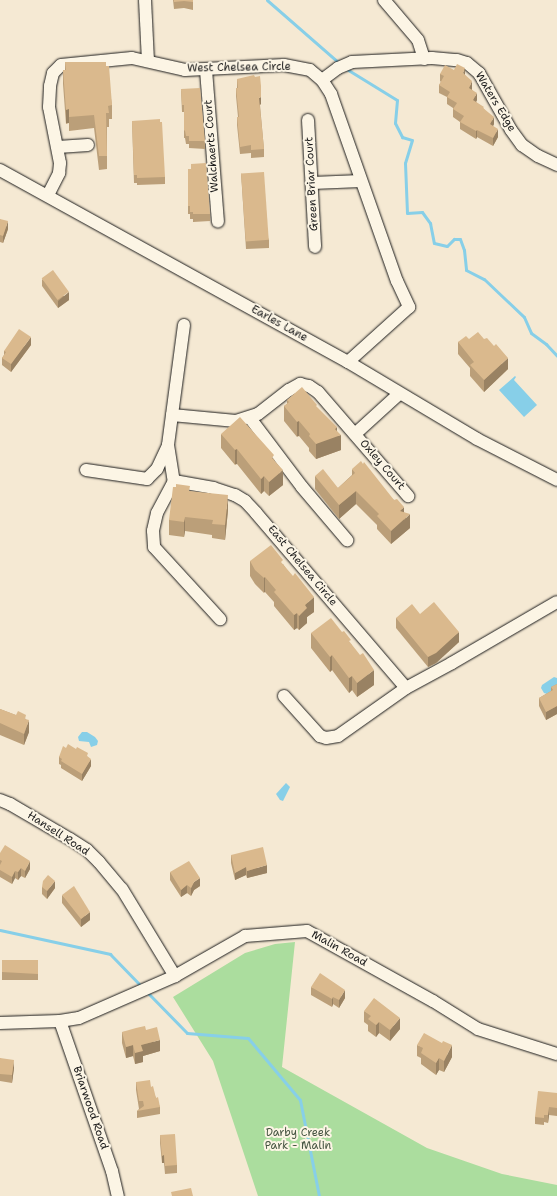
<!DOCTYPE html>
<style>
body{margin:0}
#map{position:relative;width:557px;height:1196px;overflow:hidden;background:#f5e9d3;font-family:"Shantell Sans",sans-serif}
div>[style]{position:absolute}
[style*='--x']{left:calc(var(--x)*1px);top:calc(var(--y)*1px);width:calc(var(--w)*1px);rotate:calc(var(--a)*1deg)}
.green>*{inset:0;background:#abdd9e}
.water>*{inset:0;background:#87cfe8}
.stream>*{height:3px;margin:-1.5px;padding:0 1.5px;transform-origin:1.5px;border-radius:1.5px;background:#87cfe8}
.roads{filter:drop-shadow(0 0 1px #1c1c1c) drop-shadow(0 0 1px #1c1c1c)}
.street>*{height:12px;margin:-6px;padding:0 6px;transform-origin:6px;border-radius:6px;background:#fcf5e5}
.wall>*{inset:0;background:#bb9f79;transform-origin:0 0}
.shaded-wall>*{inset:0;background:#998263;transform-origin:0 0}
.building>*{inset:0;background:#dab98d;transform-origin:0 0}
span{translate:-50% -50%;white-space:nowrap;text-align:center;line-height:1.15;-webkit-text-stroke:4px #fcf5e5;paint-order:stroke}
.street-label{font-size:11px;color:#1c1c1c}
.park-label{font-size:11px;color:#475643}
</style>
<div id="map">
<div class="green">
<div style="clip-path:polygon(295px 942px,282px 1067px,427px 1148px,502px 1174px,557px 1185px,557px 1196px,258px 1196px,213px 1061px,173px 997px,245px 953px,275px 944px)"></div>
</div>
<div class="water">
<div style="clip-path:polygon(515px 376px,516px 377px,514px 380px,537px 405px,524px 417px,499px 390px)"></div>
<div style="clip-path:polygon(554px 677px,557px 678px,557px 687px,547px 694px,544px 693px,541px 688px,542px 685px)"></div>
<div style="clip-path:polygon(82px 732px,87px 732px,95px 737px,98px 741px,97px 745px,91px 747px,89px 742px,79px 741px,78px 737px)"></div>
<div style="clip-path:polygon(286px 783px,290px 787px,283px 801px,280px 800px,276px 794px)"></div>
</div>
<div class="stream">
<div style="--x:267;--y:0;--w:96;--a:41.2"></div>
<div style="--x:345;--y:68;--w:61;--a:31.6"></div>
<div style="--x:397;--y:100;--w:23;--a:95"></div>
<div style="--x:395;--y:123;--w:16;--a:63"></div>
<div style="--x:402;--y:137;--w:10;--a:17"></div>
<div style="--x:412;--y:140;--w:24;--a:107"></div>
<div style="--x:405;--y:163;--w:50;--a:87.7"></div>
<div style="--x:407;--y:213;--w:15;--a:-4"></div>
<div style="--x:422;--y:212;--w:14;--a:54"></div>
<div style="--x:430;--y:223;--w:20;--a:79"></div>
<div style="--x:434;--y:243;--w:13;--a:13"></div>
<div style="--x:447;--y:246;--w:10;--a:-45"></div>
<div style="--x:454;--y:239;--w:6;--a:0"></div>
<div style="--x:460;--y:239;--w:12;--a:70"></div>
<div style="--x:464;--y:250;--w:20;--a:84"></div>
<div style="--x:466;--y:270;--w:20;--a:27"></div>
<div style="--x:484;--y:279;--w:55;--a:43.5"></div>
<div style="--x:524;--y:317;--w:17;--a:66"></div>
<div style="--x:531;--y:333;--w:19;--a:36"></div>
<div style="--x:546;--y:344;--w:16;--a:47"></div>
<div style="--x:0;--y:930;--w:113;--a:12.3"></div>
<div style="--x:110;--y:954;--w:46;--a:45.9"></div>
<div style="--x:147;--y:992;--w:57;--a:45.7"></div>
<div style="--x:187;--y:1033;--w:61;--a:4.7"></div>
<div style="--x:248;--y:1038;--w:81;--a:50"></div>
<div style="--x:300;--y:1100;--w:98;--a:78.8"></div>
</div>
<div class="roads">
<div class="street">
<div style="--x:145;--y:0;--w:61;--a:87.2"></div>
<div style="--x:384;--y:0;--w:52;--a:49.6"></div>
<div style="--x:418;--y:40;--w:20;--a:72"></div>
<div style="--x:206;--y:70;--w:152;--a:85.5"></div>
<div style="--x:322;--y:80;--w:20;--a:-37"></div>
<div style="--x:338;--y:68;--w:15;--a:-23"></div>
<div style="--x:352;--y:62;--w:80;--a:-2.9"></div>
<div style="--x:432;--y:58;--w:25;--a:5"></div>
<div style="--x:457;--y:60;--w:10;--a:17"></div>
<div style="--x:467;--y:63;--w:16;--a:40"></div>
<div style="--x:479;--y:73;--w:65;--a:60.7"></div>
<div style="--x:511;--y:130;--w:19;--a:54"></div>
<div style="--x:522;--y:145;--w:19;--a:35"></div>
<div style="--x:538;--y:156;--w:21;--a:25"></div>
<div style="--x:308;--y:120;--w:127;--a:86.8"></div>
<div style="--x:58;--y:147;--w:30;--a:-4"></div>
<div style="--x:0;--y:170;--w:397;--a:28.9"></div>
<div style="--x:348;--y:362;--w:150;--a:30.8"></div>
<div style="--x:477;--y:439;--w:90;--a:27.1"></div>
<div style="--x:312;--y:183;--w:49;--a:-2.3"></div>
<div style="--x:48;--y:195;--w:25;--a:-63"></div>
<div style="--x:59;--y:173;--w:10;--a:-84"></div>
<div style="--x:60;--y:163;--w:57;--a:-101.1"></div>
<div style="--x:49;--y:107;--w:21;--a:-87"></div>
<div style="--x:50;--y:86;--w:13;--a:-77"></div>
<div style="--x:53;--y:73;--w:11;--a:-45"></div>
<div style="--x:61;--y:65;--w:71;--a:-5.6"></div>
<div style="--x:132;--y:58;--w:54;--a:12.8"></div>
<div style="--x:185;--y:70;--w:99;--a:-2.9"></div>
<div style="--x:284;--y:65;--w:26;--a:11"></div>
<div style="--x:310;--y:70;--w:16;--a:40"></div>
<div style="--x:322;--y:80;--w:17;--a:57"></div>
<div style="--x:331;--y:94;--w:198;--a:70.6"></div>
<div style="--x:397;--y:281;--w:29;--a:65"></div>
<div style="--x:409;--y:307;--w:82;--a:138"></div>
<div style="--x:184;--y:325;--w:121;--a:97.6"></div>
<div style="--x:168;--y:445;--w:36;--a:81"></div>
<div style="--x:174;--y:481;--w:36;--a:118"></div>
<div style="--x:157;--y:513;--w:18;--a:103"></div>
<div style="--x:153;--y:531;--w:16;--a:86"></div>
<div style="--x:154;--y:547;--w:98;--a:47.5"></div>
<div style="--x:172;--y:415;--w:64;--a:5.4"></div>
<div style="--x:236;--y:421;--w:23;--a:-18"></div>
<div style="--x:258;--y:414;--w:39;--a:-38"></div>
<div style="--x:289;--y:390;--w:13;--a:-29"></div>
<div style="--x:300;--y:384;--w:9;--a:13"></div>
<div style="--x:309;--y:386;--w:11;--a:34"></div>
<div style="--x:318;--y:392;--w:138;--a:49.1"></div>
<div style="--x:250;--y:418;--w:86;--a:53"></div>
<div style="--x:302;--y:487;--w:70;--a:49.7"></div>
<div style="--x:355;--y:434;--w:59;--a:-42.3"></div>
<div style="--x:86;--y:470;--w:62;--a:8.4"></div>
<div style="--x:147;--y:479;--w:14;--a:-45"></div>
<div style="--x:157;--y:469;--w:26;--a:-65"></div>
<div style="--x:174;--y:481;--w:40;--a:10"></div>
<div style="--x:213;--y:488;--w:23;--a:18"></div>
<div style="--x:235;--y:495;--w:12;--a:31"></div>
<div style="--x:245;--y:501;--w:16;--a:47"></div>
<div style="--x:256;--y:513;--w:230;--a:49.4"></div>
<div style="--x:284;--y:696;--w:54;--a:48"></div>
<div style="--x:320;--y:736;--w:6;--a:18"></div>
<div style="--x:326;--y:738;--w:12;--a:-9"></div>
<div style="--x:338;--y:736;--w:83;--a:-35.2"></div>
<div style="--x:406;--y:688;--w:52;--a:-28.5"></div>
<div style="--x:452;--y:663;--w:121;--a:-30.2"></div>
<div style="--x:0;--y:800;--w:11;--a:22"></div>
<div style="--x:10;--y:804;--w:69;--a:30.3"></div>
<div style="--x:70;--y:839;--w:20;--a:33"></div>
<div style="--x:87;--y:850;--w:17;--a:45"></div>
<div style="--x:99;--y:862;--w:35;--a:50"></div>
<div style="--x:122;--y:889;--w:102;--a:58.7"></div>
<div style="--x:60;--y:1021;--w:159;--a:70.9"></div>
<div style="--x:112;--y:1171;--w:26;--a:77"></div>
<div style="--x:0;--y:1023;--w:60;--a:-1.9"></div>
<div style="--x:60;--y:1021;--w:19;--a:-9"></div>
<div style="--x:79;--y:1018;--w:105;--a:-23.6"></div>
<div style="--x:175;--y:976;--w:81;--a:-29.7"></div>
<div style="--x:245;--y:936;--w:62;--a:-4.6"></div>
<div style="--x:307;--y:931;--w:144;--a:29.1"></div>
<div style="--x:433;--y:1001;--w:53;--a:31.9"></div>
<div style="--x:478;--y:1029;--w:83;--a:17.6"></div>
</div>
</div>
<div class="wall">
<div style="clip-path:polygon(173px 0,193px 0,193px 10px,184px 8px,174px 9px)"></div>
<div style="clip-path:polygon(65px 62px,106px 66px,112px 105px,112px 119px,109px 119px,109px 127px,107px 127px,107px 169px,99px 170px,94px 128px,69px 131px,69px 123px,66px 124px,63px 84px,63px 70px,65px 70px)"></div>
<div style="clip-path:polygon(454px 70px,465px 75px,477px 100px,476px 102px,484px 109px,494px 124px,493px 126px,498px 137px,493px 146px,477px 137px,476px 139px,460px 129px,460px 122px,453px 117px,453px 108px,447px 104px,447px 97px,439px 93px,439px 85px,441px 82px,440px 81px,440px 74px)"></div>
<div style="clip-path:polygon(237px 79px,261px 104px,260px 105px,264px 149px,264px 157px,251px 158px,251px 153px,240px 154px,237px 125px,237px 117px,238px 117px,236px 96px,236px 88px,237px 88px)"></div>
<div style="clip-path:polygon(181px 89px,205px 141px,205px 149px,189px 148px,189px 144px,186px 144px,185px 138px,184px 138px,184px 112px,182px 112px)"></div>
<div style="clip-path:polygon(132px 121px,165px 177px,165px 184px,137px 185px,137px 183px,134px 183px)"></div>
<div style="clip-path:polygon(188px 169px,210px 214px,210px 221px,193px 222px,193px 219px,190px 219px,190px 214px,188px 214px)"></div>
<div style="clip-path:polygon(241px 173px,269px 240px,269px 248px,246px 249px)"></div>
<div style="clip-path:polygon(0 219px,8px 229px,3px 243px,0 242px)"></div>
<div style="clip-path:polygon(42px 279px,69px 300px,58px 308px,42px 286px)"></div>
<div style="clip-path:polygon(469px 339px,508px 369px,484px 392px,470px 376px,470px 368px,458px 354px,458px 342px)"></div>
<div style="clip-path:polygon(31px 345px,11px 372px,2px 365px,2px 358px,4px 355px,4px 351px)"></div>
<div style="clip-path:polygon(287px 400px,337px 431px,341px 450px,316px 459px,309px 451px,309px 448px,299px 436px,297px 437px,284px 421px,284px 406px,287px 404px)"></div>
<div style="clip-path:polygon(221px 434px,274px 459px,283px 485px,269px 496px,264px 491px,261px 494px,237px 464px,235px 465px,221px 448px)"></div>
<div style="clip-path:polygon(352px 469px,394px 500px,404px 512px,410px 528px,391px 544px,377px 529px,377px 525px,356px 504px,339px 519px,315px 489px,315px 476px,338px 488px,352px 475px)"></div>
<div style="clip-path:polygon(190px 491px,228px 510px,225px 540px,212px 538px,212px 535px,185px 531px,184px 537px,169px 535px,169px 520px)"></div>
<div style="clip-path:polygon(250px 561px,283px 564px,314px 612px,307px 617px,307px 623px,299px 630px,297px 628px,294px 630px,274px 606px,274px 602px,265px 592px,264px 593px,255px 584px,250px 576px)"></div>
<div style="clip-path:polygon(420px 614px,459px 642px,436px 663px,428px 667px,396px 628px,396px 618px)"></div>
<div style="clip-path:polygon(311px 633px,351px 644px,374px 685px,357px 697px,352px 690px,349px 693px,332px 670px,330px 672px,311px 648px)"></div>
<div style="clip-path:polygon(557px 684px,557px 714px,546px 720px,539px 706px,539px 698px,551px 691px,551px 687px)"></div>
<div style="clip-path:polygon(0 709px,26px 719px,29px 732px,24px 745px,0 735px)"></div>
<div style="clip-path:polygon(66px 748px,88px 757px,91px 766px,82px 781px,61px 768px,61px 765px,59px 764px,59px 757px)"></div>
<div style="clip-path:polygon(0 853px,30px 869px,25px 878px,21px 876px,18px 880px,15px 878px,12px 884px,0 877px)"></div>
<div style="clip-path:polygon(231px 855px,267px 873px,247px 878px,246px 875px,235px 880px,231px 863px)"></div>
<div style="clip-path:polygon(170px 872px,200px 886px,194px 890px,191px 896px,187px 893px,181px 897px,170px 880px)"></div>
<div style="clip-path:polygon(42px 887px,55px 888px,47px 899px,42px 894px)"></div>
<div style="clip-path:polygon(62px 895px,90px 920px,81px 927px,62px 903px)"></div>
<div style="left:2px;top:960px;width:36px;height:20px"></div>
<div style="clip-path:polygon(311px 987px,345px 998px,339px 1008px,333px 1004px,332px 1007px,311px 995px)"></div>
<div style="clip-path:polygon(364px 1011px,400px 1029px,390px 1041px,379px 1033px,376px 1037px,368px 1031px,368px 1025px,364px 1022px)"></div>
<div style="clip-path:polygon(146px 1030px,160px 1051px,143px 1056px,143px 1062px,135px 1064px,133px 1056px,126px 1058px,122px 1043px,122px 1032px)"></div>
<div style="clip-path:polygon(417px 1045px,452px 1057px,444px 1072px,439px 1070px,436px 1075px,421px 1064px,421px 1058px,417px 1056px)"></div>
<div style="clip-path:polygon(0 1058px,14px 1068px,12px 1083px,0 1081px)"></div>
<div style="clip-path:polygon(136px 1082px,151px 1087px,160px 1107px,160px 1114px,137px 1118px,137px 1111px,139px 1109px,136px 1090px)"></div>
<div style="clip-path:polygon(557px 1093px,557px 1116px,549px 1115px,548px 1123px,544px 1122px,544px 1125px,535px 1124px,535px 1117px)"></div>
<div style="clip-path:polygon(160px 1135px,177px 1165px,177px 1173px,165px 1174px,164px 1163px,162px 1163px,160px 1143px)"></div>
</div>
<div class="shaded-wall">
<div style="clip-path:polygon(465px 68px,465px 76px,463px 73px)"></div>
<div style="clip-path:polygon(472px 81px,472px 89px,469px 95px,469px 88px)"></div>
<div style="clip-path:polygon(477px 93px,477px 100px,473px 108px,473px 100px)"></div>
<div style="clip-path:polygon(261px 97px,261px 104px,259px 105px,259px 98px)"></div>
<div style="left:69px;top:109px;width:14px;height:3px;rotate:90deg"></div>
<div style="clip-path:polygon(494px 117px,494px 124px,490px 132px,490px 124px)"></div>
<div style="clip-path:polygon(498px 129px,498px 137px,493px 146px,493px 138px)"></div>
<div style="clip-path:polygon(477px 130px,477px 137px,476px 139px,476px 131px)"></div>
<div style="clip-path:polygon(8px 221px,8px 229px,3px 243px,3px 236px)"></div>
<div style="clip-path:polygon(69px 292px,69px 300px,58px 308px,58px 301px)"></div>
<div style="clip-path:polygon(31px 337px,31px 345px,11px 372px,11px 364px)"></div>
<div style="clip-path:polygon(508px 358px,508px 369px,484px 392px,484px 380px)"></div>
<div style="left:299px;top:421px;width:15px;height:2px;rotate:90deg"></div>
<div style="clip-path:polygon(337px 427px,337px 436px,341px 435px,341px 450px,316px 459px,316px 444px)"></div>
<div style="left:237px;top:449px;width:15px;height:2px;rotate:90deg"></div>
<div style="clip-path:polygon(283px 470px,283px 485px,269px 496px,269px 482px)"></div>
<div style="clip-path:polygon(264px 476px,264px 491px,261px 494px,261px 479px)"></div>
<div style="clip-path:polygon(356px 491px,356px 504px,339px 519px,339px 505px)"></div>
<div style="clip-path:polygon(228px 495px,228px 510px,225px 540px,225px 525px)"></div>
<div style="clip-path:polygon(404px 507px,404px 520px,410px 514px,410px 528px,391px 544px,391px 531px,400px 511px)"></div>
<div style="clip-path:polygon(185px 517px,185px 531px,184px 537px,184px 522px)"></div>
<div style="left:265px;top:577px;width:15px;height:1px;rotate:90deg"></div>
<div style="clip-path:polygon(314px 597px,314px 612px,307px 617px,307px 623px,299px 630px,299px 616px,305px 605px)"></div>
<div style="clip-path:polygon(297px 613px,297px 628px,294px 630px,294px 615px)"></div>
<div style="clip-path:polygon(459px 632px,459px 642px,436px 663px,428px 667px,428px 657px)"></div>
<div style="clip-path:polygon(332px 655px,332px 670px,330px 672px,330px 657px)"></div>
<div style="clip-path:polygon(374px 670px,374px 685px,357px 697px,357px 683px)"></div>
<div style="clip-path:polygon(352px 676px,352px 690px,349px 693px,349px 678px)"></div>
<div style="clip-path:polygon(557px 706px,557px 714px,546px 720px,546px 712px)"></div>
<div style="clip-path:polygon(29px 720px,29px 732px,24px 745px,24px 734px)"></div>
<div style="clip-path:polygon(91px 759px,91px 766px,82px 781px,82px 774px)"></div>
<div style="clip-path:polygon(30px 861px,30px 869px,25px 878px,25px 871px)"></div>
<div style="clip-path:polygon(267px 865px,267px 873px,247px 878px,247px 871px)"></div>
<div style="clip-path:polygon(246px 867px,246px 875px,235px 880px,235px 873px)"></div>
<div style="clip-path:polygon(21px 868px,21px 876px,18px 880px,18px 872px)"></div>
<div style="clip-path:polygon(15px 871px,15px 878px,12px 884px,12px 877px)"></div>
<div style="clip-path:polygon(200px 878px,200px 886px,194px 890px,191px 896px,191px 888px,194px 882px)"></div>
<div style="clip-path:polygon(55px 881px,55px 888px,47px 899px,47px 891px)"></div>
<div style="clip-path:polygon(187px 885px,187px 893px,181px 897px,181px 890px)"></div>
<div style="clip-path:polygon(90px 912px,90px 920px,81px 927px,81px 919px)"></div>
<div style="clip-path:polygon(345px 990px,345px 998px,339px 1008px,339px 1000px)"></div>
<div style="clip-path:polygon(333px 997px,333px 1004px,332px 1007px,332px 999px)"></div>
<div style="clip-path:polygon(400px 1018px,400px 1029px,390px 1041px,390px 1030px)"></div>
<div style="clip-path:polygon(379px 1022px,379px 1033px,376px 1037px,376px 1025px)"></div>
<div style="clip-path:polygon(160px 1040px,160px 1051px,143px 1056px,143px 1062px,135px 1064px,135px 1053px,141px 1045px)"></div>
<div style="clip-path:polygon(133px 1045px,133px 1056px,126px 1058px,126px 1047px)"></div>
<div style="clip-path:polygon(452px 1045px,452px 1057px,444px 1072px,444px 1061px)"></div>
<div style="clip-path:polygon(439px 1058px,439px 1070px,436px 1075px,436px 1063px)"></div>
<div style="clip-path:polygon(14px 1060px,14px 1068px,12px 1083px,12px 1075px)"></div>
<div style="clip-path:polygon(549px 1107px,549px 1115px,548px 1123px,548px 1115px)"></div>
<div style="left:164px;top:1155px;width:8px;height:2px;rotate:90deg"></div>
</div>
<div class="building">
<div style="clip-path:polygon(174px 0,193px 0,193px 2px,184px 1px,174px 2px)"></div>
<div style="clip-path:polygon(65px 62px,106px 62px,106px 66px,109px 66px,112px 105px,108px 106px,109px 113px,106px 113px,107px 156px,99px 156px,94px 115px,69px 117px,69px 109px,66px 110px,63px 70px,66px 70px)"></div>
<div style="clip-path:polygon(457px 64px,465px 68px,463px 73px,472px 81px,469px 88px,477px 93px,473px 100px,484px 107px,483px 108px,494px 117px,490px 124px,498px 129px,493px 138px,477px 130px,476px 131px,460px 122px,464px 116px,453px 109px,457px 103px,447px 97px,450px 92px,439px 85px,444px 76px,440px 74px,445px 65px,454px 70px)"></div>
<div style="clip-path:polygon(254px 75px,255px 77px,260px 76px,261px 86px,261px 97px,259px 98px,264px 149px,251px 150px,251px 145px,240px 147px,237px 117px,239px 117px,236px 88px,238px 88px,237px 79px)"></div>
<div style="clip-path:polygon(200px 88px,205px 141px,189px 141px,189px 136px,186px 136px,185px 131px,184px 130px,184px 105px,182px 105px,181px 89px)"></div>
<div style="clip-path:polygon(160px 119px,160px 122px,162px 122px,165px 177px,137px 178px,137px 175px,134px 175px,132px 121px)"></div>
<div style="clip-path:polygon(206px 163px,210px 214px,193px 214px,193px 212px,190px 212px,190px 206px,188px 206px,188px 169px,191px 169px,191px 164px)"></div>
<div style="left:264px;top:172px;width:68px;height:23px;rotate:86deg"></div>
<div style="clip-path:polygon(0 219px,8px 221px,3px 236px,0 235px)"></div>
<div style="left:53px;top:270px;width:27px;height:14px;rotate:54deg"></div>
<div style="clip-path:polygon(19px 329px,31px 337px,11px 364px,2px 358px,6px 352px,4px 351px)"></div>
<div style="clip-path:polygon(478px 332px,484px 339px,487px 338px,494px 346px,496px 344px,508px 358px,484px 380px,470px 365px,474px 362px,458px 342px,466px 336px,469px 339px)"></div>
<div style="clip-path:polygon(302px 387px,317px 405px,316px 406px,337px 427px,335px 429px,341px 435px,316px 444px,309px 436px,310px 434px,299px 421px,297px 422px,284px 406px,289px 402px,287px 400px)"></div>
<div style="clip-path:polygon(240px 417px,274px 455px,272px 458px,283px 470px,269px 482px,264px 476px,261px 479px,237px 449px,235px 450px,221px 434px)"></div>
<div style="clip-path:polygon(361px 461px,363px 464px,364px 462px,394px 500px,397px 499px,404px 507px,400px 511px,410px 514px,391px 531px,377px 516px,379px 514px,356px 491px,339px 505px,315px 476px,323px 469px,338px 488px,355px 473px,352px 469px)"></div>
<div style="clip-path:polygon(176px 484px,190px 486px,189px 491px,228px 495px,225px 525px,212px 524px,213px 520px,185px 517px,184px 522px,169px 520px,173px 487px,176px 487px)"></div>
<div style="clip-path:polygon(271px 545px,283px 560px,281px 562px,293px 576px,295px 573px,314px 597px,305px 605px,307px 608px,299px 616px,297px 613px,294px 615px,274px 592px,276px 590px,265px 577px,264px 578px,255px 570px,250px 561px)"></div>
<div style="clip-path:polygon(434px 602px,459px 632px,436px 653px,428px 657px,396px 618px,412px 604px,420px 614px)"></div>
<div style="clip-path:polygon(331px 618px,342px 632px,344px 631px,351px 640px,349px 641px,360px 655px,363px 653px,374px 670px,357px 683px,352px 676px,349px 678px,332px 655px,330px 657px,311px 633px)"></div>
<div style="clip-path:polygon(557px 684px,557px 706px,546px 712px,539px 698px,553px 690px,551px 687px)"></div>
<div style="clip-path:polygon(0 709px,16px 715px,18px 711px,26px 715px,25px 719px,29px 720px,24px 734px,0 723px)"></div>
<div style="clip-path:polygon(68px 744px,76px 749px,77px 747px,88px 753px,87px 756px,91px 759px,82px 774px,61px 761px,62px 759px,59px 757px,63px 746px,66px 748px)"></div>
<div style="clip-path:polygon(5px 845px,30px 861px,25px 871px,21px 868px,18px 872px,15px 871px,12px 877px,0 870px,0 865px,2px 861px,0 860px,0 853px)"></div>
<div style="clip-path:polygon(263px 847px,267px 865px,247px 871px,246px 867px,235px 873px,231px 855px)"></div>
<div style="clip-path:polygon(189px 861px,200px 878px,194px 882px,191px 888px,187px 885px,181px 890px,170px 872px)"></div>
<div style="clip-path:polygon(48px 875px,55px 881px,47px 891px,42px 887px,43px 881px)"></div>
<div style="clip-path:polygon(74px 886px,90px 912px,81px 919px,62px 895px)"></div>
<div style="clip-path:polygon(2px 960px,38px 960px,38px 974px,2px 972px)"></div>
<div style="clip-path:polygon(320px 973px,345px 990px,339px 1000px,333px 997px,332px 999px,311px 987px)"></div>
<div style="clip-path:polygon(374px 998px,400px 1018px,390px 1030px,379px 1022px,376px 1025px,368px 1019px,371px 1016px,364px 1011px)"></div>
<div style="clip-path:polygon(145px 1026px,146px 1030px,157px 1027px,160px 1040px,141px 1045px,143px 1051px,135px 1053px,133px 1045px,126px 1047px,122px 1032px,136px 1028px)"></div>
<div style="clip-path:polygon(424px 1033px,442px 1043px,443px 1041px,452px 1045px,444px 1061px,439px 1058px,436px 1063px,421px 1053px,423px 1048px,417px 1045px)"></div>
<div style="clip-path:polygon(0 1058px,14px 1060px,12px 1075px,0 1074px)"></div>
<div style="clip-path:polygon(150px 1080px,151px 1087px,153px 1086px,156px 1098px,158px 1097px,160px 1107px,137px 1111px,144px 1106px,143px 1101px,139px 1101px,136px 1082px)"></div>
<div style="clip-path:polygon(538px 1091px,557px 1093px,557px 1108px,549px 1107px,548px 1115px,544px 1115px,544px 1118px,535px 1117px)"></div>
<div style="clip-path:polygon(175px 1134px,177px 1165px,165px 1166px,164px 1155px,162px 1156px,160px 1135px)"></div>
<div style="clip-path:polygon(191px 1188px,193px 1196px,172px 1196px,171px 1192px)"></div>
</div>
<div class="street-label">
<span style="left:239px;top:68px;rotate:-1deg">West Chelsea Circle</span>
<span style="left:495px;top:102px;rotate:59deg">Waters Edge</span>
<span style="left:212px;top:146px;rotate:-94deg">Walchaerts Court</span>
<span style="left:312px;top:184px;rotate:-93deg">Green Briar Court</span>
<span style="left:279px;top:324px;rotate:29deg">Earles Lane</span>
<span style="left:382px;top:465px;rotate:49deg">Oxley Court</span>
<span style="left:302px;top:566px;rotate:50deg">East Chelsea Circle</span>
<span style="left:58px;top:834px;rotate:33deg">Hansell Road</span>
<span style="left:339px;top:949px;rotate:29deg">Malin Road</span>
<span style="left:90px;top:1108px;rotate:71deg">Briarwood Road</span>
</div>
<div class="park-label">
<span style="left:298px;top:1140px">Darby Creek<br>Park - Malin</span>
</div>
</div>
